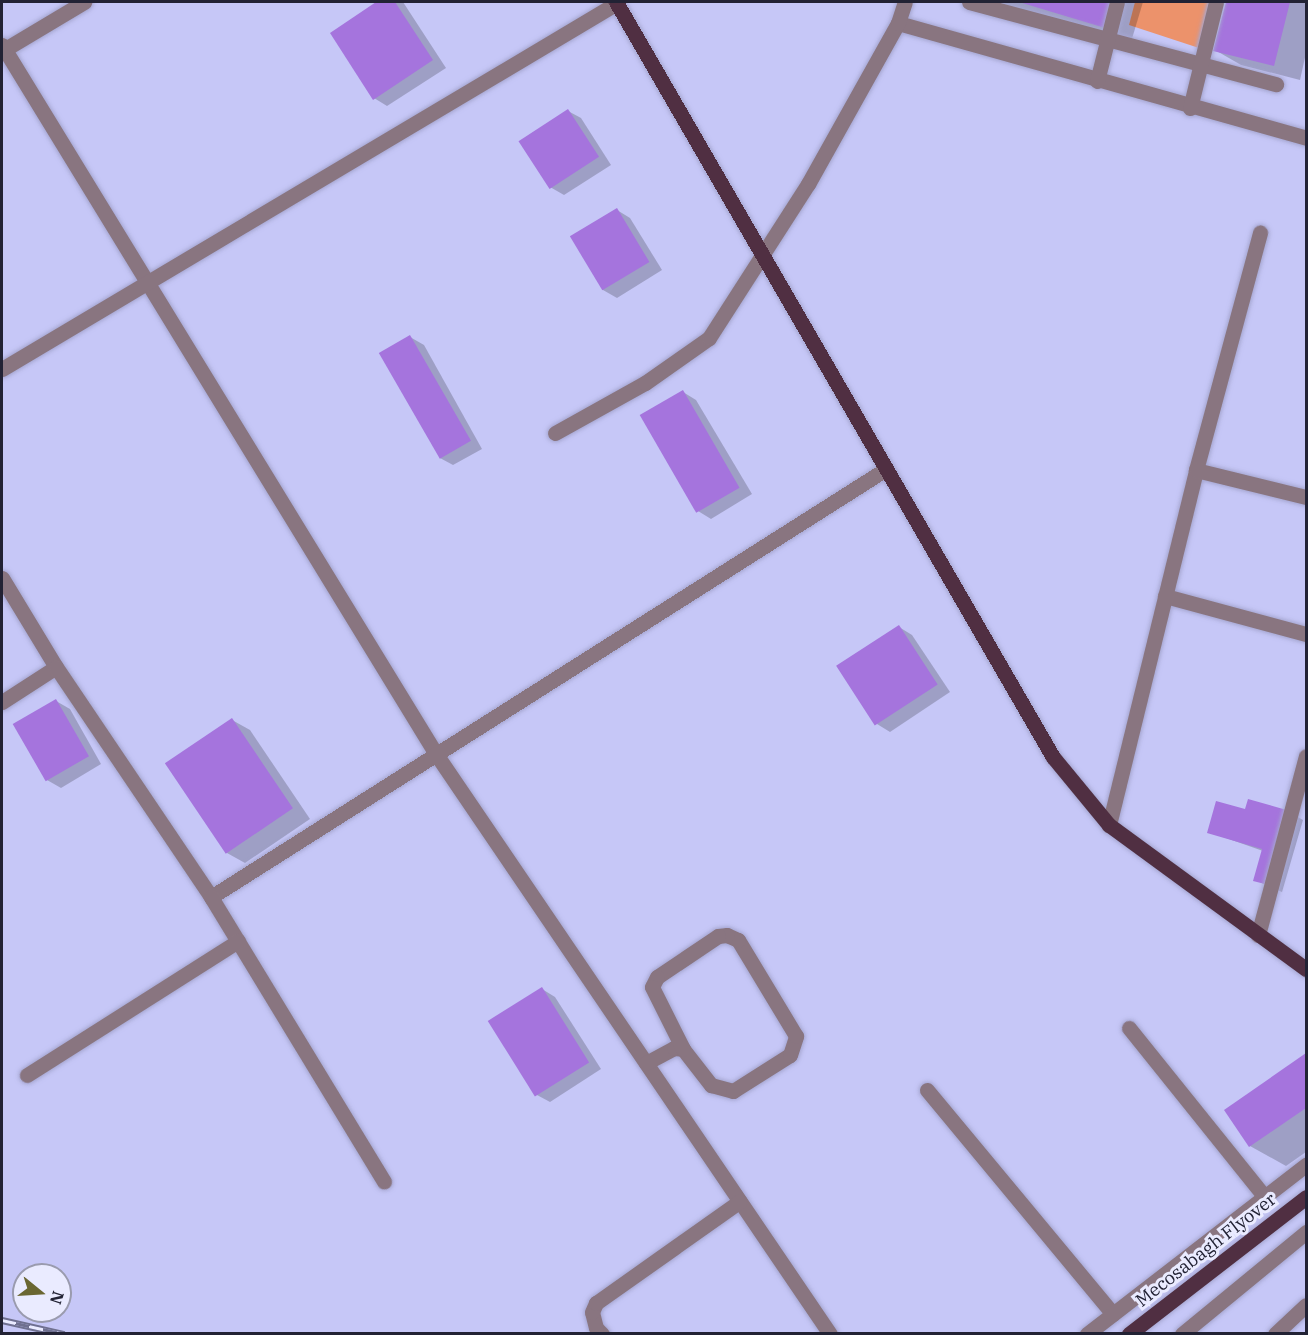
<!DOCTYPE html>
<style>
body{margin:0}
#map{position:relative;width:1308px;height:1335px;overflow:hidden;background:#c6c7f7;font-family:"IBM Plex Serif",serif}
div>[style]{position:absolute}
[style*='--x']{left:calc(var(--x)*1px);top:calc(var(--y)*1px);width:calc(var(--w)*1px);rotate:calc(var(--a)*1deg)}
.green>*{inset:0;background:#ec926b}
.shadow>*{inset:0;background:#0003}
.building>*{inset:0;background:#a574dd;transform-origin:0 0}
.roads{filter:drop-shadow(0 0 2px #a5a6d0) drop-shadow(0 0 2px #a5a6d0)}
.minor>*{height:15px;margin:-7.5px;padding:0 7.5px;transform-origin:7.5px;border-radius:7.5px;background:#897580}
.major>*{height:15px;margin:-7.5px;padding:0 7.5px;transform-origin:7.5px;border-radius:7.5px;background:#502f42}
.rail>*{height:7px;margin-top:-3.5px;transform-origin:0;background:repeating-linear-gradient(90deg,#eaebff 0 14px,#6f7090 0 28px);box-sizing:border-box;border-block:2px solid #6f7090}
span{translate:-50% -50%;white-space:nowrap;text-align:center;line-height:1.15;-webkit-text-stroke:6px #eaebff;paint-order:stroke}
.street-label{font-size:18px;color:#222234}
.frame{position:absolute;inset:0;border:3px solid #222234;pointer-events:none}
.north{position:absolute;left:12px;top:1263px;width:60px;height:60px;box-sizing:border-box;background:#eaebff;border:2px solid #9a9bae;border-radius:50%;rotate:108deg;font-size:16px;font-weight:700;line-height:24px;text-align:center;color:#222234}
.north::after{content:'';display:block;margin:auto;width:21px;height:27px;background:#6a6632;clip-path:polygon(50% 0,100% 100%,50% 72%,0 100%)}
</style>
<div id="map">
<div class="green">
<div style="clip-path:polygon(1135px 2px,1212px 2px,1199px 48px,1129px 25px)"></div>
</div>
<div class="shadow">
<div style="clip-path:polygon(379px 2px,403px 2px,446px 68px,387px 106px,374px 98px,332px 33px)"></div>
<div style="clip-path:polygon(997px 2px,1143px 2px,1131px 42px)"></div>
<div style="clip-path:polygon(1227px 2px,1306px 2px,1306px 53px,1300px 80px,1241px 65px,1215px 50px)"></div>
<div style="clip-path:polygon(568px 111px,581px 118px,611px 165px,564px 195px,550px 187px)"></div>
<div style="clip-path:polygon(617px 210px,630px 218px,662px 270px,617px 298px,603px 290px,572px 238px)"></div>
<div style="clip-path:polygon(410px 337px,424px 345px,482px 449px,453px 465px,440px 458px)"></div>
<div style="clip-path:polygon(683px 392px,696px 400px,752px 494px,711px 519px,698px 511px)"></div>
<div style="clip-path:polygon(899px 627px,912px 635px,950px 692px,890px 732px,877px 724px)"></div>
<div style="clip-path:polygon(56px 701px,70px 709px,101px 764px,61px 788px,47px 780px)"></div>
<div style="clip-path:polygon(232px 720px,250px 730px,310px 819px,245px 863px,227px 853px)"></div>
<div style="clip-path:polygon(1246px 811px,1289px 812px,1303px 820px,1282px 892px,1255px 880px,1263px 851px,1209px 832px)"></div>
<div style="clip-path:polygon(542px 989px,555px 997px,601px 1069px,550px 1102px,537px 1095px)"></div>
<div style="clip-path:polygon(1306px 1055px,1306px 1152px,1286px 1166px,1250px 1146px,1226px 1110px)"></div>
</div>
<div class="building">
<div style="clip-path:polygon(376px 2px,395px 2px,433px 60px,373px 100px,330px 33px)"></div>
<div style="clip-path:polygon(1019px 2px,1113px 2px,1105px 28px)"></div>
<div style="clip-path:polygon(1226px 2px,1290px 2px,1274px 66px,1213px 51px)"></div>
<div style="left:568px;top:109px;width:57px;height:59px;rotate:57deg"></div>
<div style="left:617px;top:208px;width:63px;height:55px;rotate:59deg"></div>
<div style="left:410px;top:335px;width:122px;height:36px;rotate:60deg"></div>
<div style="left:683px;top:390px;width:113px;height:50px;rotate:60deg"></div>
<div style="left:899px;top:625px;width:71px;height:75px;rotate:57deg"></div>
<div style="left:56px;top:699px;width:66px;height:50px;rotate:60deg"></div>
<div style="left:232px;top:718px;width:109px;height:81px;rotate:56deg"></div>
<div style="clip-path:polygon(1248px 799px,1290px 811px,1269px 885px,1253px 881px,1262px 849px,1207px 833px,1216px 801px,1245px 809px)"></div>
<div style="left:542px;top:987px;width:89px;height:64px;rotate:58deg"></div>
<div style="clip-path:polygon(1306px 1053px,1306px 1108px,1249px 1147px,1224px 1110px)"></div>
</div>
<div class="roads">
<div class="minor">
<div style="--x:969;--y:2;--w:318;--a:15"></div>
<div style="--x:898;--y:23;--w:424;--a:15.7"></div>
<div style="--x:2;--y:45;--w:831;--a:58.53"></div>
<div style="--x:436;--y:754;--w:701;--a:55.81"></div>
<div style="--x:2;--y:51;--w:96;--a:-30.9"></div>
<div style="--x:1097;--y:81;--w:81;--a:-75.8"></div>
<div style="--x:1190;--y:108;--w:109;--a:-76.2"></div>
<div style="--x:2;--y:369;--w:716;--a:-30.76"></div>
<div style="--x:555;--y:433;--w:103;--a:-29.1"></div>
<div style="--x:645;--y:383;--w:78;--a:-35.1"></div>
<div style="--x:709;--y:338;--w:183;--a:-57.3"></div>
<div style="--x:808;--y:184;--w:184;--a:-60.8"></div>
<div style="--x:898;--y:23;--w:22;--a:-72"></div>
<div style="--x:1196;--y:470;--w:246;--a:-74.9"></div>
<div style="--x:2;--y:578;--w:104;--a:58.8"></div>
<div style="--x:1165;--y:596;--w:146;--a:15.1"></div>
<div style="--x:2;--y:702;--w:64;--a:-32.9"></div>
<div style="--x:56;--y:667;--w:277;--a:56"></div>
<div style="--x:211;--y:897;--w:799;--a:-32.38"></div>
<div style="--x:1109;--y:825;--w:366;--a:-76.2"></div>
<div style="--x:1196;--y:470;--w:113;--a:13.8"></div>
<div style="--x:211;--y:897;--w:333;--a:58.7"></div>
<div style="--x:1258;--y:935;--w:185;--a:-75"></div>
<div style="--x:1129;--y:1028;--w:217;--a:51.2"></div>
<div style="--x:646;--y:1063;--w:32;--a:-28"></div>
<div style="--x:674;--y:1048;--w:9;--a:6"></div>
<div style="--x:683;--y:1049;--w:46;--a:52.1"></div>
<div style="--x:711;--y:1085;--w:23;--a:15"></div>
<div style="--x:733;--y:1091;--w:67;--a:-32.3"></div>
<div style="--x:790;--y:1055;--w:20;--a:-72"></div>
<div style="--x:796;--y:1036;--w:112;--a:-121.1"></div>
<div style="--x:738;--y:940;--w:12;--a:-156"></div>
<div style="--x:727;--y:935;--w:9;--a:174"></div>
<div style="--x:718;--y:936;--w:73;--a:146.1"></div>
<div style="--x:657;--y:977;--w:11;--a:117"></div>
<div style="--x:652;--y:987;--w:69;--a:63.4"></div>
<div style="--x:27;--y:1075;--w:250;--a:-32.4"></div>
<div style="--x:927;--y:1090;--w:291;--a:50.3"></div>
<div style="--x:602;--y:1334;--w:8;--a:-135"></div>
<div style="--x:596;--y:1328;--w:16;--a:-104"></div>
<div style="--x:592;--y:1312;--w:10;--a:-66"></div>
<div style="--x:596;--y:1303;--w:176;--a:-35.3"></div>
<div style="--x:1087;--y:1334;--w:277;--a:-37.7"></div>
<div style="--x:1182;--y:1334;--w:161;--a:-39.4"></div>
<div style="--x:1275;--y:1334;--w:42;--a:-43.1"></div>
</div>
<div class="major">
<div style="--x:616;--y:2;--w:872;--a:59.94"></div>
<div style="--x:1053;--y:757;--w:88;--a:50.5"></div>
<div style="--x:1109;--y:825;--w:244;--a:36.2"></div>
<div style="--x:1129;--y:1334;--w:224;--a:-37.7"></div>
</div>
</div>
<div class="rail">
<div style="--x:2;--y:1320;--w:64;--a:12.7"></div>
</div>
<div class="street-label">
<span style="left:1206px;top:1250px;rotate:-38deg">Mecosabagh Flyover</span>
</div>
<div class="frame"></div>
<div class="north">N</div>
</div>
